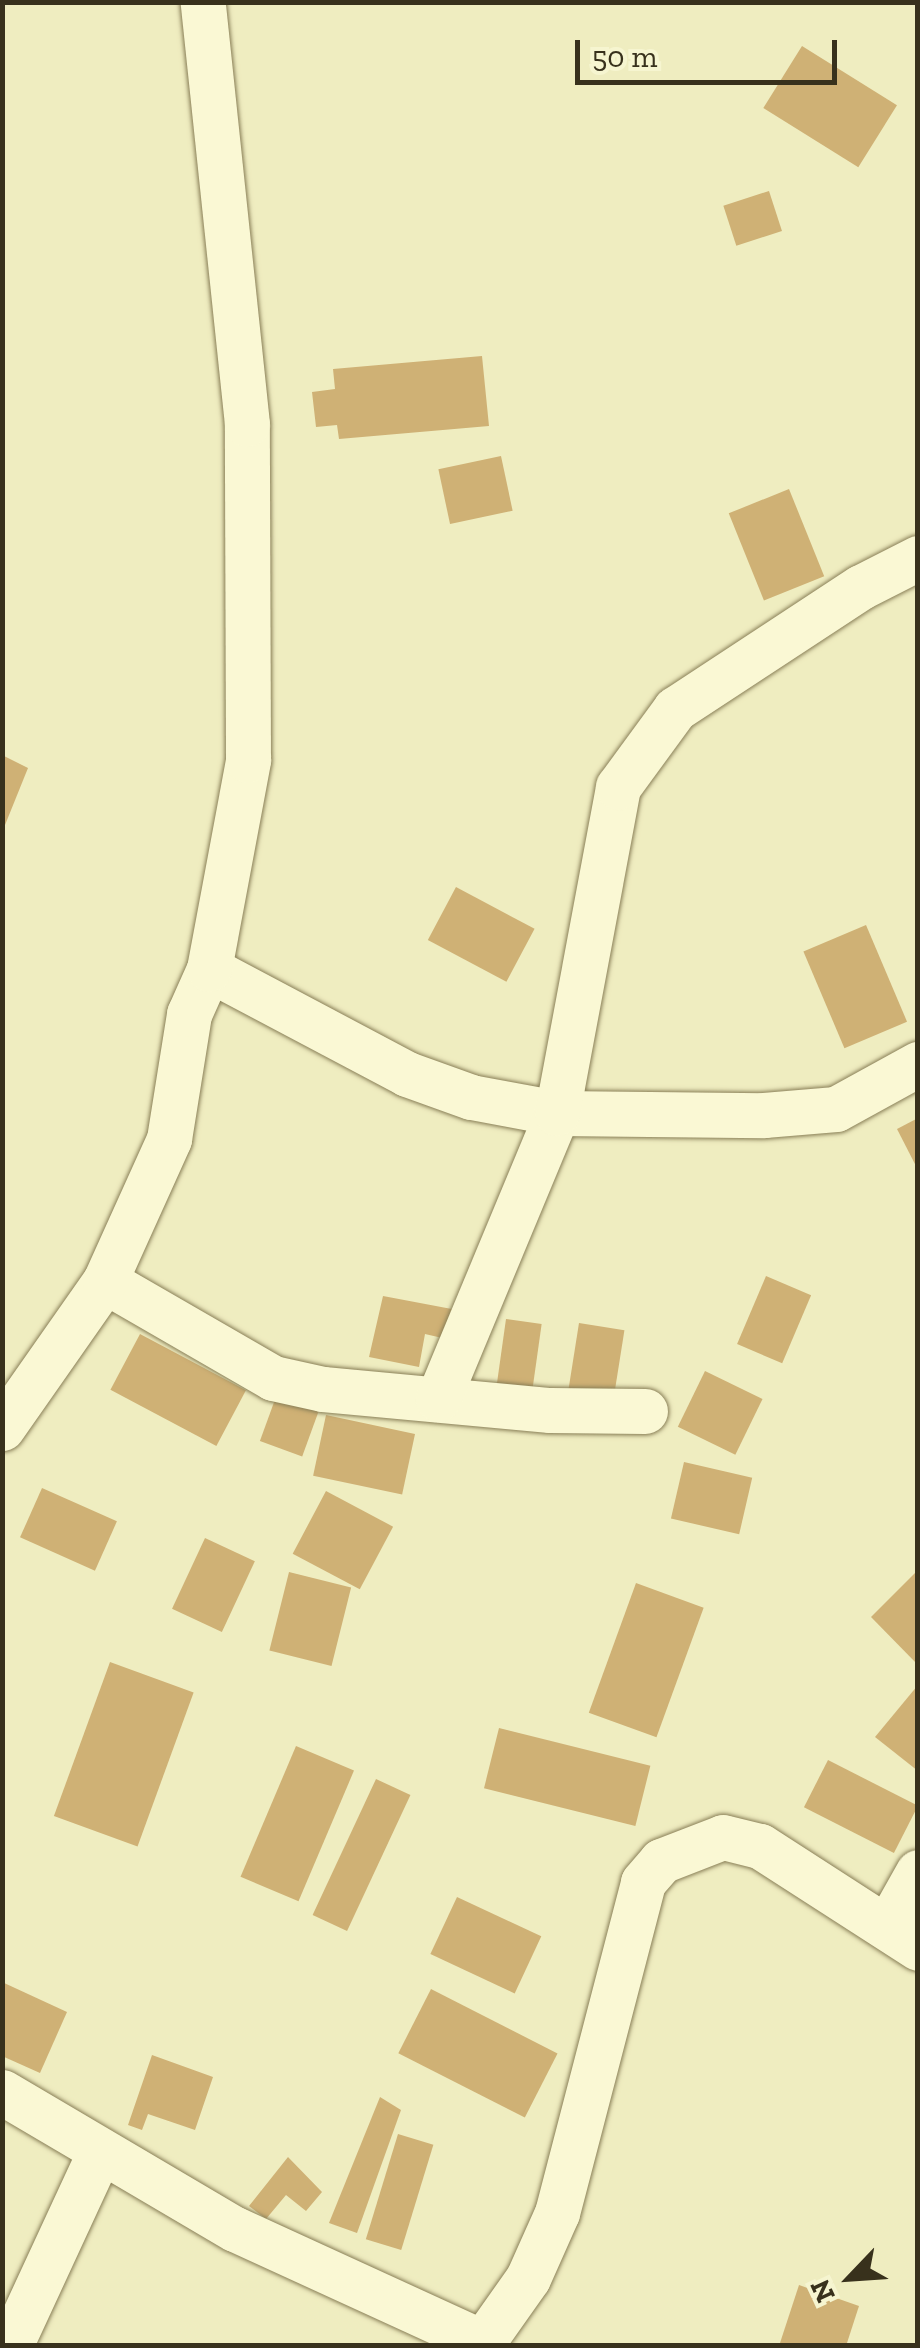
<!DOCTYPE html>
<style>
body{margin:0}
#map{position:relative;width:920px;height:2348px;overflow:hidden;background:#efedc0;font-family:"Zilla Slab",serif}
div>[style]{position:absolute}
[style*='--x']{left:calc(var(--x)*1px);top:calc(var(--y)*1px);width:calc(var(--w)*1px);rotate:calc(var(--a)*1deg)}
.building>*{inset:0;background:#cfb175;transform-origin:0 0}
.roads{filter:drop-shadow(0 0 2px #897f57) drop-shadow(0 0 2px #897f57)}
.minor>*{height:45px;margin:-22.5px;padding:0 22.5px;transform-origin:22.5px;border-radius:22.5px;background:#faf8d4}
span{translate:-50% -50%;white-space:nowrap;text-align:center;line-height:1.15;-webkit-text-stroke:8px #f6f5d0;paint-order:stroke}
.frame{position:absolute;inset:0;border:5px solid #38311c;pointer-events:none}
.north{position:absolute;left:800px;top:2228px;width:100px;height:100px;-webkit-text-stroke:8px #f6f5d0;paint-order:stroke;rotate:245deg;font-size:28px;font-weight:700;line-height:40px;text-align:center;color:#38311c}
.north::after{content:'';display:block;margin:auto;width:35px;height:45px;background:#38311c;clip-path:polygon(50% 0,100% 100%,50% 72%,0 100%)}
.scale{position:absolute;left:575px;top:40px;width:262px;height:45px;box-sizing:border-box;border:5px solid #38311c;border-top:0;padding-left:12px;font-size:30px;line-height:35px;white-space:nowrap;color:#38311c;-webkit-text-stroke:8px #f6f5d0;paint-order:stroke}
</style>
<div id="map">
<div class="building">
<div style="left:802px;top:46px;width:112px;height:73px;rotate:32deg"></div>
<div style="left:769px;top:191px;width:42px;height:48px;rotate:72deg"></div>
<div style="clip-path:polygon(482px 356px,489px 426px,339px 439px,337px 425px,316px 427px,312px 392px,335px 389px,333px 369px)"></div>
<div style="left:501px;top:456px;width:56px;height:64px;rotate:78deg"></div>
<div style="left:789px;top:489px;width:94px;height:65px;rotate:68deg"></div>
<div style="clip-path:polygon(2px 755px,28px 768px,3px 830px,2px 830px)"></div>
<div style="left:456px;top:887px;width:89px;height:60px;rotate:28deg"></div>
<div style="left:866px;top:925px;width:105px;height:68px;rotate:67deg"></div>
<div style="clip-path:polygon(918px 1118px,918px 1170px,897px 1129px)"></div>
<div style="left:766px;top:1276px;width:49px;height:74px;rotate:23deg"></div>
<div style="clip-path:polygon(383px 1296px,457px 1310px,451px 1340px,425px 1334px,419px 1367px,369px 1357px)"></div>
<div style="left:506px;top:1319px;width:36px;height:66px;rotate:8deg"></div>
<div style="left:579px;top:1323px;width:46px;height:67px;rotate:9deg"></div>
<div style="left:140px;top:1334px;width:120px;height:63px;rotate:28deg"></div>
<div style="left:705px;top:1371px;width:64px;height:62px;rotate:26deg"></div>
<div style="left:277px;top:1394px;width:45px;height:50px;rotate:20deg"></div>
<div style="left:326px;top:1415px;width:91px;height:62px;rotate:12deg"></div>
<div style="left:684px;top:1462px;width:70px;height:58px;rotate:13deg"></div>
<div style="left:42px;top:1488px;width:82px;height:54px;rotate:24deg"></div>
<div style="left:326px;top:1491px;width:76px;height:71px;rotate:28deg"></div>
<div style="left:205px;top:1538px;width:55px;height:78px;rotate:25deg"></div>
<div style="clip-path:polygon(918px 1570px,918px 1665px,871px 1617px)"></div>
<div style="left:289px;top:1572px;width:64px;height:81px;rotate:14deg"></div>
<div style="left:636px;top:1583px;width:72px;height:138px;rotate:20deg"></div>
<div style="left:110px;top:1662px;width:89px;height:164px;rotate:20deg"></div>
<div style="clip-path:polygon(918px 1685px,918px 1771px,875px 1737px)"></div>
<div style="left:499px;top:1728px;width:156px;height:62px;rotate:14deg"></div>
<div style="left:296px;top:1746px;width:63px;height:142px;rotate:23deg"></div>
<div style="left:828px;top:1760px;width:101px;height:53px;rotate:27deg"></div>
<div style="left:376px;top:1779px;width:38px;height:150px;rotate:25deg"></div>
<div style="left:457px;top:1897px;width:93px;height:63px;rotate:25deg"></div>
<div style="clip-path:polygon(2px 1982px,67px 2012px,40px 2073px,2px 2056px)"></div>
<div style="left:431px;top:1989px;width:142px;height:72px;rotate:27deg"></div>
<div style="clip-path:polygon(152px 2055px,213px 2077px,195px 2130px,148px 2114px,142px 2130px,128px 2125px)"></div>
<div style="clip-path:polygon(380px 2097px,401px 2110px,357px 2233px,329px 2223px)"></div>
<div style="left:398px;top:2134px;width:37px;height:110px;rotate:17deg"></div>
<div style="clip-path:polygon(288px 2157px,322px 2192px,306px 2211px,286px 2195px,266px 2219px,249px 2206px)"></div>
<div style="clip-path:polygon(799px 2285px,859px 2306px,846px 2346px,779px 2346px)"></div>
</div>
<div class="roads">
<div class="minor">
<div style="--x:209;--y:969;--w:224;--a:27.9"></div>
<div style="--x:407;--y:1074;--w:68;--a:19.8"></div>
<div style="--x:471;--y:1097;--w:87;--a:10.5"></div>
<div style="--x:557;--y:1113;--w:207;--a:0.6"></div>
<div style="--x:764;--y:1115;--w:72;--a:-4.8"></div>
<div style="--x:836;--y:1109;--w:94;--a:-28.8"></div>
<div style="--x:105;--y:1281;--w:194;--a:30"></div>
<div style="--x:273;--y:1378;--w:51;--a:12.4"></div>
<div style="--x:323;--y:1389;--w:228;--a:5.3"></div>
<div style="--x:550;--y:1410;--w:95;--a:0.6"></div>
<div style="--x:438;--y:1399;--w:310;--a:-67.4"></div>
<div style="--x:557;--y:1113;--w:332;--a:-79.4"></div>
<div style="--x:618;--y:787;--w:97;--a:-53.8"></div>
<div style="--x:675;--y:709;--w:222;--a:-33.3"></div>
<div style="--x:861;--y:587;--w:64;--a:-27"></div>
<div style="--x:2;--y:1428;--w:179;--a:-55"></div>
<div style="--x:105;--y:1281;--w:156;--a:-65.7"></div>
<div style="--x:169;--y:1139;--w:127;--a:-80.9"></div>
<div style="--x:189;--y:1014;--w:49;--a:-66"></div>
<div style="--x:209;--y:969;--w:213;--a:-79.4"></div>
<div style="--x:248;--y:760;--w:336;--a:-90.2"></div>
<div style="--x:247;--y:424;--w:424;--a:-96"></div>
<div style="--x:887;--y:1927;--w:63;--a:-60.6"></div>
<div style="--x:2;--y:2092;--w:270;--a:30.5"></div>
<div style="--x:235;--y:2229;--w:272;--a:24.6"></div>
<div style="--x:10;--y:2346;--w:215;--a:-65.2"></div>
<div style="--x:480;--y:2346;--w:83;--a:-54.8"></div>
<div style="--x:528;--y:2278;--w:71;--a:-66"></div>
<div style="--x:557;--y:2213;--w:342;--a:-75.4"></div>
<div style="--x:643;--y:1882;--w:28;--a:-49"></div>
<div style="--x:661;--y:1861;--w:66;--a:-21.2"></div>
<div style="--x:723;--y:1837;--w:38;--a:14"></div>
<div style="--x:760;--y:1846;--w:188;--a:32.8"></div>
</div>
</div>
<div class="frame"></div>
<div class="north">N</div>
<div class="scale">50 m</div>
</div>
